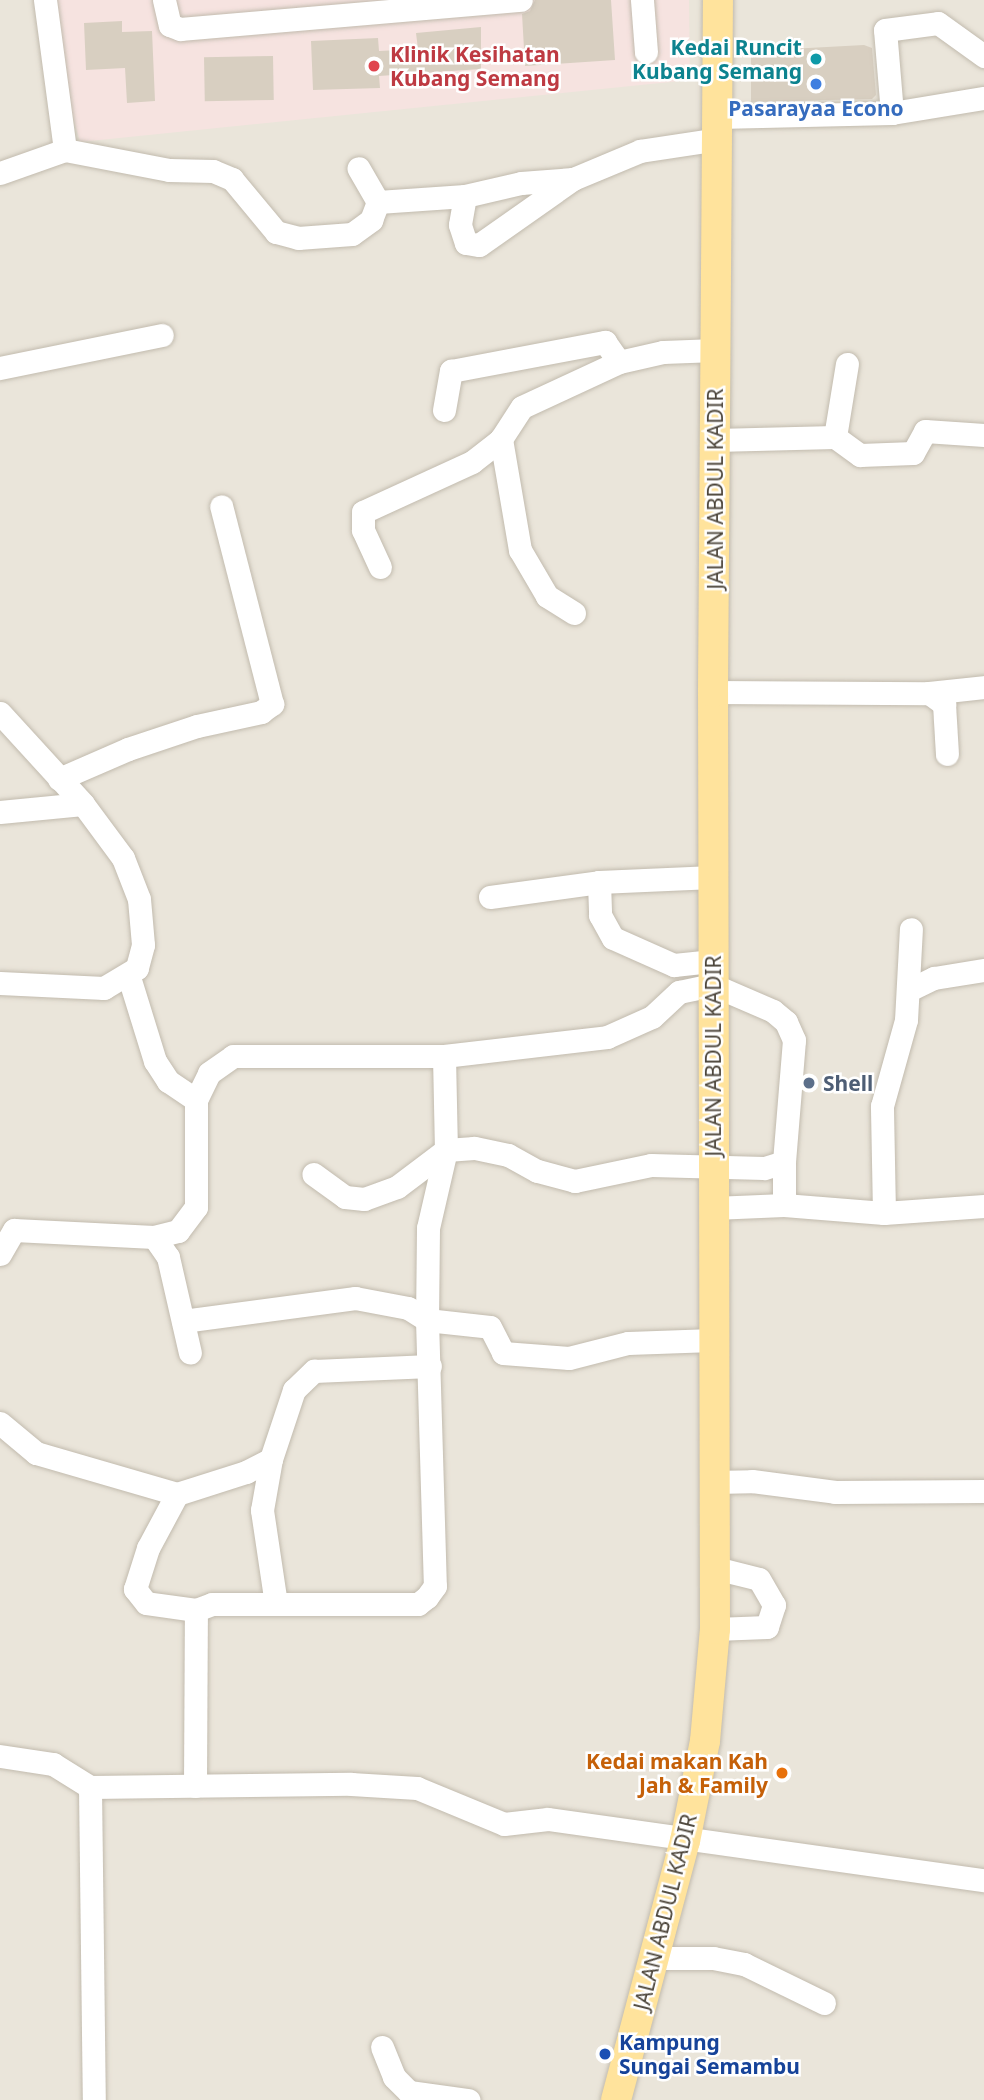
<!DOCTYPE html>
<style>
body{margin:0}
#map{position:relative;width:984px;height:2100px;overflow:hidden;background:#f6f3ec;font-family:"Noto Sans",sans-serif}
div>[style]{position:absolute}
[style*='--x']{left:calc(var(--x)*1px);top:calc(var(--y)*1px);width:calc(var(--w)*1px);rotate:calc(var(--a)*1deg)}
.residential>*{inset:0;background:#eae5da;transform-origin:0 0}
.medical>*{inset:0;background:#f6e3e0}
.building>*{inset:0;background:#d8cfc1;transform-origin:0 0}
.roads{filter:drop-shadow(0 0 2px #c2bbae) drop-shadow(0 0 2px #c2bbae)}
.minor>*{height:23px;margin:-11.5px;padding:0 11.5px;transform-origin:11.5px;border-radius:11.5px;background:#fff}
.major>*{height:30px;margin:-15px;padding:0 15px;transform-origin:15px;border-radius:15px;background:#ffe39c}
.dots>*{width:19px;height:19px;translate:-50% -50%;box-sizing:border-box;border:4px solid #fff;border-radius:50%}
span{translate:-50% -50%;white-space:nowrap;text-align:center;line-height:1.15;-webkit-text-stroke:5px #fff;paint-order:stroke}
.culture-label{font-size:21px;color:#0d838f;font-weight:700}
.right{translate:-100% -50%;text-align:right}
.health-label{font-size:21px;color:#be3a42;font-weight:700}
.left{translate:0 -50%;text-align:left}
.shop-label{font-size:21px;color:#366cbe;font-weight:700}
.street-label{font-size:21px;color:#4b4439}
.service-label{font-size:21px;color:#4e5e75;font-weight:700}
.food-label{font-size:21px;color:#c56008;font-weight:700}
.transit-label{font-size:21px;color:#164399;font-weight:700}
</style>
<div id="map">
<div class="residential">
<div style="left:0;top:0;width:984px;height:2100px"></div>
</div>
<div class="medical">
<div style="clip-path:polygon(49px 0,689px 0,690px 80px,80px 142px,55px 53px)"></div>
</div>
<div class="building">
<div style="clip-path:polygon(535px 0,611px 0,615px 60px,525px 66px,522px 14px,530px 11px)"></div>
<div style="clip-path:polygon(122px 21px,122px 32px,152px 31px,155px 101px,127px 103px,125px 68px,86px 70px,84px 23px)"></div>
<div style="clip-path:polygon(481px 27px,481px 69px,379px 76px,380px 88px,313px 90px,311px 41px,378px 38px,379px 51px,418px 49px,416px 33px)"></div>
<div style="clip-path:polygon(864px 45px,872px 48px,876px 95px,872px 99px,751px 102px,751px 51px)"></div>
<div style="left:273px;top:56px;width:44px;height:69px;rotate:89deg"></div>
</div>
<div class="roads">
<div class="minor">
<div style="--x:45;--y:0;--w:151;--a:82.4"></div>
<div style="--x:164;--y:0;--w:26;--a:77"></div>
<div style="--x:170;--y:25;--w:11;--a:22"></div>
<div style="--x:180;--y:29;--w:342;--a:-4.9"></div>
<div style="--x:642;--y:0;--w:52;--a:85.6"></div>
<div style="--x:892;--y:113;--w:83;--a:-94.8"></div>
<div style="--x:885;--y:30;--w:53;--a:-7.5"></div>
<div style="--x:938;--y:23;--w:57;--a:35.7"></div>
<div style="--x:718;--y:117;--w:174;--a:-1.3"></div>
<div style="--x:892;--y:113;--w:93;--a:-9.3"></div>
<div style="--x:0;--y:173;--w:69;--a:-19.5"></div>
<div style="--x:65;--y:150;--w:106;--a:10.9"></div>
<div style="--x:169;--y:170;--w:44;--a:1.3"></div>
<div style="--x:213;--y:171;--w:21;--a:23"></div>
<div style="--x:232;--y:179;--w:69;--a:50.3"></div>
<div style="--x:276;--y:232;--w:23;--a:15"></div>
<div style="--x:298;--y:238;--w:54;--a:-4.2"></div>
<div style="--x:352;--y:234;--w:24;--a:-36"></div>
<div style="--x:371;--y:220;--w:19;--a:-69"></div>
<div style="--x:378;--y:202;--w:39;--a:-120"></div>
<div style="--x:465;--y:196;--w:29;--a:100"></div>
<div style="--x:460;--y:225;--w:19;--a:72"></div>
<div style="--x:466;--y:243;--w:13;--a:9"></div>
<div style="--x:479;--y:245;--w:115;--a:-35.1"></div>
<div style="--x:378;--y:202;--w:87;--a:-3.9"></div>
<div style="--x:465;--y:196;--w:57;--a:-13.1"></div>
<div style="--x:521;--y:183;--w:52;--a:-4.4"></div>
<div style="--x:573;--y:179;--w:73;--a:-22.7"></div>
<div style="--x:640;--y:151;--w:79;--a:-8.7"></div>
<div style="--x:0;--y:368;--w:165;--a:-11.5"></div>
<div style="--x:444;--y:410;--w:40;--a:-80"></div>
<div style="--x:451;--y:371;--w:157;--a:-10.7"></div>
<div style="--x:605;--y:342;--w:24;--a:55"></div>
<div style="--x:835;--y:437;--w:74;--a:-80.7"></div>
<div style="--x:715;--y:440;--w:120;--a:-1.4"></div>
<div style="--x:835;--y:437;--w:31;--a:36"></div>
<div style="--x:860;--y:455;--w:53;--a:-2.2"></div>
<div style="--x:913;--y:453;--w:25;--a:-61"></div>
<div style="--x:925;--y:431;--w:59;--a:3.9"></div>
<div style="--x:380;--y:567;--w:41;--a:-114.7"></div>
<div style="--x:363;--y:530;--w:18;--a:-90"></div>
<div style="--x:363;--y:512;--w:120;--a:-24.6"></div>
<div style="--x:472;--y:462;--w:37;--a:-38"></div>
<div style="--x:574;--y:613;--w:32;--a:-148"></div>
<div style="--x:547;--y:596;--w:53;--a:-120.4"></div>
<div style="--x:520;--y:550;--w:113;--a:-99.7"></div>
<div style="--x:501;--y:439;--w:38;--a:-57"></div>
<div style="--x:522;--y:407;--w:107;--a:-24.9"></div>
<div style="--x:619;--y:362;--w:45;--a:-12.8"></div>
<div style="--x:663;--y:352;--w:53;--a:-2.2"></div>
<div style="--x:713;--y:692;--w:216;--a:0.3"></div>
<div style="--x:929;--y:693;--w:55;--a:-6.2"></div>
<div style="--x:929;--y:693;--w:19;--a:36"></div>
<div style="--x:944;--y:704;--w:50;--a:86.6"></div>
<div style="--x:0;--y:713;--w:123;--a:47.6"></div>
<div style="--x:83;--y:804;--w:67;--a:53.5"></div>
<div style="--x:123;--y:858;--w:44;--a:68.7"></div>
<div style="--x:139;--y:899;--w:46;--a:85"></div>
<div style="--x:143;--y:945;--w:24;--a:105"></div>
<div style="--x:137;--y:968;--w:39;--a:149"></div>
<div style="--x:104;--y:988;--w:104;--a:-177.2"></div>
<div style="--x:59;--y:779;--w:75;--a:-23.5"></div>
<div style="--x:128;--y:749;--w:73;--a:-18.4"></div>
<div style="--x:197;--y:726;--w:66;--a:-12.3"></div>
<div style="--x:261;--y:712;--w:14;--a:-36"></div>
<div style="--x:272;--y:704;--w:204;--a:-104.4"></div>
<div style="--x:0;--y:812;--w:83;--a:-5.5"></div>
<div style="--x:599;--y:882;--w:33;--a:88"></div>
<div style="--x:600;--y:915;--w:26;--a:61"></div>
<div style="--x:613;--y:938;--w:67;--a:23.9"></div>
<div style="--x:674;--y:965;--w:39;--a:-6"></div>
<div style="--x:490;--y:897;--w:110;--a:-7.8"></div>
<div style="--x:599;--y:882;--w:114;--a:-2.5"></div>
<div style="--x:129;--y:977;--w:88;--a:72.8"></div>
<div style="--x:155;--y:1061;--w:24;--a:57"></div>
<div style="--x:168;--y:1081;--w:34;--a:34"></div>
<div style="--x:909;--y:990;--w:28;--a:-26"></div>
<div style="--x:934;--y:978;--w:51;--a:-9.1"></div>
<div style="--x:444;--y:1056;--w:94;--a:88.8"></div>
<div style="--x:446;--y:1150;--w:80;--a:103"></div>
<div style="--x:428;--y:1228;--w:92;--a:90.6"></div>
<div style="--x:427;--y:1320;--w:63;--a:6.3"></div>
<div style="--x:490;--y:1327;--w:29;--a:63"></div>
<div style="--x:503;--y:1353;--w:66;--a:4.3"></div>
<div style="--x:569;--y:1358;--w:61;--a:-14.3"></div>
<div style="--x:628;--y:1343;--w:85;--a:-2"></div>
<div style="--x:784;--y:1162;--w:43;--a:90"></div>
<div style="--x:713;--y:1208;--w:71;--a:-2.4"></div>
<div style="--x:784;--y:1205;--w:100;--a:4.6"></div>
<div style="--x:884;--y:1213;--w:100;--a:-4"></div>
<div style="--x:884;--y:1213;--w:107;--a:-91.1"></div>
<div style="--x:882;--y:1106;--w:89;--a:-74.4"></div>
<div style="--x:906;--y:1020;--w:91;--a:-86.9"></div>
<div style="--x:154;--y:1237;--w:24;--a:55"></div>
<div style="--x:168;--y:1257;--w:98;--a:77.1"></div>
<div style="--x:0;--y:1254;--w:28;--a:-60"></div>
<div style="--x:14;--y:1230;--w:140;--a:2.9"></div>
<div style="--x:154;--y:1237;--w:25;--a:-14"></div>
<div style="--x:178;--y:1231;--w:30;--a:-53"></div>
<div style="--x:196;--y:1207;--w:107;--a:-90"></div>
<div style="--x:196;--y:1100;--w:30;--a:-64"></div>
<div style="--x:209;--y:1073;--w:29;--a:-35"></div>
<div style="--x:233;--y:1056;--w:211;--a:0"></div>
<div style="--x:444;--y:1056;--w:164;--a:-6.6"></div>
<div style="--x:607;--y:1037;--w:49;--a:-24"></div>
<div style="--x:652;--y:1017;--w:37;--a:-43"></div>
<div style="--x:679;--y:992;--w:35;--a:-12"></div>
<div style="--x:713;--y:985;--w:65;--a:23.4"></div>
<div style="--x:773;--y:1011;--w:17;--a:40"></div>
<div style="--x:786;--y:1022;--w:20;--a:66"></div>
<div style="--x:794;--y:1040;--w:122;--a:94.7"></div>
<div style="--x:784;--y:1162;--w:21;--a:163"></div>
<div style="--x:764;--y:1168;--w:113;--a:-178.5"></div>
<div style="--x:651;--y:1165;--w:78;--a:168.1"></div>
<div style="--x:575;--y:1181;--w:39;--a:-165"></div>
<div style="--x:537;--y:1171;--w:33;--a:-151"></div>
<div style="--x:508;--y:1155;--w:35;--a:-168"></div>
<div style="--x:474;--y:1148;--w:28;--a:176"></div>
<div style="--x:446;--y:1150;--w:61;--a:142.9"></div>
<div style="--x:397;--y:1187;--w:35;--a:160"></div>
<div style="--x:364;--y:1199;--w:19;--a:-174"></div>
<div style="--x:345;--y:1197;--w:39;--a:-144"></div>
<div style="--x:183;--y:1321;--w:174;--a:-7.6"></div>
<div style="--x:355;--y:1298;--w:54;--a:10.7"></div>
<div style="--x:408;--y:1308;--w:22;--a:32"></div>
<div style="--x:427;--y:1320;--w:266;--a:88.3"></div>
<div style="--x:435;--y:1586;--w:14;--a:126"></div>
<div style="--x:427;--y:1597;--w:11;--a:142"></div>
<div style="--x:418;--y:1604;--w:206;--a:180"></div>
<div style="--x:212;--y:1604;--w:17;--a:159"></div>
<div style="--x:196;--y:1610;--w:50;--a:-172"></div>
<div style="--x:146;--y:1603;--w:18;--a:-128"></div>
<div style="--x:135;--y:1589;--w:43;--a:-72.4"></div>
<div style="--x:148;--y:1548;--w:61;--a:-61.8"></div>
<div style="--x:177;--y:1494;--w:72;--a:-17.7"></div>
<div style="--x:246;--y:1472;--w:28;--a:-27"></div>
<div style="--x:0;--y:1423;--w:47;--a:39.8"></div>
<div style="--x:36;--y:1453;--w:147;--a:16.2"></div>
<div style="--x:713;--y:1482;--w:39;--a:-1"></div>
<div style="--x:752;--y:1481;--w:84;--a:7.5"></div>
<div style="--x:835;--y:1492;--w:149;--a:-0.4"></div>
<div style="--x:715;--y:1568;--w:45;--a:14"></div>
<div style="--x:759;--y:1579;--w:30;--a:60"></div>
<div style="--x:774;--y:1605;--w:23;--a:108"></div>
<div style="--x:767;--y:1627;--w:52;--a:177.8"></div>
<div style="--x:276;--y:1604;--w:95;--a:-98.5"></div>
<div style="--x:262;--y:1510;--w:52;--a:-80"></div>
<div style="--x:271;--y:1459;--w:73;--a:-71.6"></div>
<div style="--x:294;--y:1390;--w:28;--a:-44"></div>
<div style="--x:314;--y:1371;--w:116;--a:-2.5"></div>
<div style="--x:0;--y:1756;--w:54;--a:8.6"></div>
<div style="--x:53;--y:1764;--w:44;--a:31.9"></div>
<div style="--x:90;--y:1787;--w:261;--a:-0.7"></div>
<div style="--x:351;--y:1784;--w:66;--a:3.5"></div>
<div style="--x:417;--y:1788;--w:94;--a:22.5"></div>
<div style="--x:504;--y:1824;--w:44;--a:-6.5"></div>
<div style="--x:548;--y:1819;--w:440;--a:8"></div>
<div style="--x:195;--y:1786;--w:176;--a:-89.7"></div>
<div style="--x:90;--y:1787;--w:313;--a:89.3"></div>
<div style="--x:655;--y:1958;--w:58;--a:0"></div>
<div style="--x:713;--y:1958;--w:32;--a:11"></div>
<div style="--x:744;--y:1964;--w:89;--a:26"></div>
<div style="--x:382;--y:2047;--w:32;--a:68"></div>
<div style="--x:394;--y:2077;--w:21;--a:45"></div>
<div style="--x:409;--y:2092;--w:60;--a:7.7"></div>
</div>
<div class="major">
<div style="--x:616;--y:2100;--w:268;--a:-75.1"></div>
<div style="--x:685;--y:1841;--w:102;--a:-78.7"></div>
<div style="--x:705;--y:1741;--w:112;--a:-84.9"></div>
<div style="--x:715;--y:1629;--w:937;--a:-90.12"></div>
<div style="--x:713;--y:692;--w:692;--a:-89.59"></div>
</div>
</div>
<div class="dots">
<div style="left:816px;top:59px;background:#0f9aa8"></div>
<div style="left:374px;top:66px;background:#e0444e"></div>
<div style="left:816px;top:84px;background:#3f7fe0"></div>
<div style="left:809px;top:1083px;background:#5c6f8a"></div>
<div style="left:782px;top:1773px;background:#e8710a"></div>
<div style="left:605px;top:2054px;background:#1a4fb4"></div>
</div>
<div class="culture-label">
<span class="right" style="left:802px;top:59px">Kedai Runcit<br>Kubang Semang</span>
</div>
<div class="health-label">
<span class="left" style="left:390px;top:66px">Klinik Kesihatan<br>Kubang Semang</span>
</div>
<div class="shop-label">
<span style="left:816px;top:108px">Pasarayaa Econo</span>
</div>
<div class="street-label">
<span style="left:715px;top:489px;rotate:-90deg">JALAN ABDUL KADIR</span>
<span style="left:713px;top:1056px;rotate:-90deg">JALAN ABDUL KADIR</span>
<span style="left:665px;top:1912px;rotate:-76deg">JALAN ABDUL KADIR</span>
</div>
<div class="service-label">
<span class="left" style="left:823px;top:1083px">Shell</span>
</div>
<div class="food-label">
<span class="right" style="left:768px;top:1773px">Kedai makan Kah<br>Jah &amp; Family</span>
</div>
<div class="transit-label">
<span class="left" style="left:619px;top:2054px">Kampung<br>Sungai Semambu</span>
</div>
</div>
